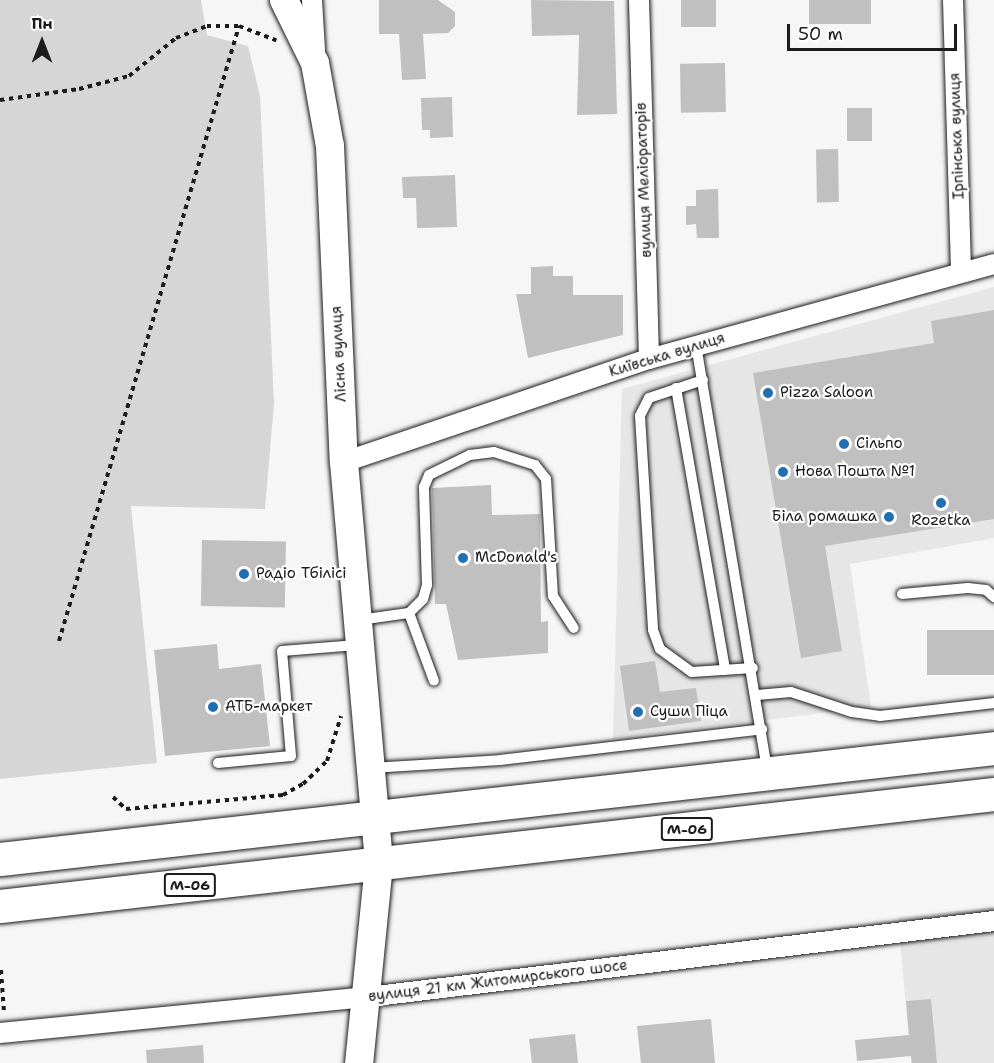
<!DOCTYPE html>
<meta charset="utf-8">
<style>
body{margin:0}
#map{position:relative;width:994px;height:1063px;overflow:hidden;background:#f6f6f6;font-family:"Shantell Sans",sans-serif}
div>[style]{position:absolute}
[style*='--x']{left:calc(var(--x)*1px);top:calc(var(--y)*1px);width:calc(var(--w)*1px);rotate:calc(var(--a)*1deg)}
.built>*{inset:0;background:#e6e6e6}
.green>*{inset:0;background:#d6d6d6}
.building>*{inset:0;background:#c0c0c0;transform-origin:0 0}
.path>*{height:4px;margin-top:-2px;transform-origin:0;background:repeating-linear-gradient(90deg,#1c1c1c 0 4.5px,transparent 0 9px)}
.roads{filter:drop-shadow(0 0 2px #1c1c1c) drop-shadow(0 0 2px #1c1c1c)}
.lane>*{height:10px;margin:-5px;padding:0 5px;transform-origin:5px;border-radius:5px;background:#fff}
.street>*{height:20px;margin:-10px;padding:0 10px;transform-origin:10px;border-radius:10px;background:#fff}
.secondary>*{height:28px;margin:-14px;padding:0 14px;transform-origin:14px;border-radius:14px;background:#fff}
.highway>*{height:33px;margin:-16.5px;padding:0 16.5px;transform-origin:16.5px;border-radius:16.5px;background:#fff}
.dots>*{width:16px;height:16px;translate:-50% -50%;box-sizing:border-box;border:3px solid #fff;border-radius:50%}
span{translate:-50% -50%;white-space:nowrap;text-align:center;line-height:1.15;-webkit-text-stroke:4.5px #fff;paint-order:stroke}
.shield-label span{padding:2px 4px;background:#fff;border:2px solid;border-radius:4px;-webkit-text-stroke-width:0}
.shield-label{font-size:14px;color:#1c1c1c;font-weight:700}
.street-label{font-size:15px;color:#1c1c1c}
.poi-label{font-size:15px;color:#1c1c1c}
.left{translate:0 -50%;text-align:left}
.right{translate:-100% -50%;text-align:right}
.north{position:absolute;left:12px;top:12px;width:60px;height:60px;-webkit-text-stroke:4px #fff;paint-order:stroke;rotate:0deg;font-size:16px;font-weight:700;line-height:24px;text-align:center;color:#1c1c1c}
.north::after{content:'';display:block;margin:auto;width:21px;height:27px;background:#1c1c1c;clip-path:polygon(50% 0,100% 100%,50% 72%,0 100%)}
.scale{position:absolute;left:787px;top:24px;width:170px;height:27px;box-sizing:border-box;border:3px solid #1c1c1c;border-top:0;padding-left:8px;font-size:18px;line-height:21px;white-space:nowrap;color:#1c1c1c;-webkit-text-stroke:4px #fff;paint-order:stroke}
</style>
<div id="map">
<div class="built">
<div style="clip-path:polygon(994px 287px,994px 538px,850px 564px,871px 707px,613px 739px,622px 389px)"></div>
<div style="clip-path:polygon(994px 907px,994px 1063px,911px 1063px,898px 917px)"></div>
</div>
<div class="green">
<div style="clip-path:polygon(0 0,201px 0,207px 35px,248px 46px,260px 96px,274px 403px,265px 509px,131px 506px,157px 763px,0 779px)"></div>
</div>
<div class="building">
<div style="clip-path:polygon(379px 0,438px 0,455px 12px,455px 26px,448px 33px,423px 34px,426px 79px,402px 80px,399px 34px,379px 34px)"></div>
<div style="clip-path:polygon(531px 0,614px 1px,617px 114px,577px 115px,579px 35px,532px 36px)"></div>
<div style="left:681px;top:0;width:35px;height:27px"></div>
<div style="left:809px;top:0;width:62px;height:24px"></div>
<div style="left:725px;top:63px;width:49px;height:45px;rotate:89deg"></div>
<div style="clip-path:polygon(452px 97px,453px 137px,430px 138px,430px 130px,422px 130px,421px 98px)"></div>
<div style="left:847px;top:108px;width:25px;height:33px"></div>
<div style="left:838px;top:149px;width:53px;height:22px;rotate:89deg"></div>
<div style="clip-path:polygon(455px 175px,457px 227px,417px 228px,416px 198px,403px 198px,402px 177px)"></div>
<div style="clip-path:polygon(718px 189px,719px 238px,697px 238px,696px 224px,686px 225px,686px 206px,696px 206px,696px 190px)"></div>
<div style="clip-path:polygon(553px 266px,553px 276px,573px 276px,573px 295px,623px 295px,623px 335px,528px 358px,516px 294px,531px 294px,531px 267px)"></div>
<div style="clip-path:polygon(994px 310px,994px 519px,825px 546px,842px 651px,801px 658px,753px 373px,934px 343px,931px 321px)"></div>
<div style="clip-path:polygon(491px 485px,492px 515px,540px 514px,541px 622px,548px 621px,548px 653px,458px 660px,446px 604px,435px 604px,432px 488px)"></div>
<div style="left:202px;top:540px;width:84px;height:66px;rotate:1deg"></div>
<div style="left:994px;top:630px;width:45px;height:67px;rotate:90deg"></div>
<div style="clip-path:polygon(217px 644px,219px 669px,261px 664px,270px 746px,165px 756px,154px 650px)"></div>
<div style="clip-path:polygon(655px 661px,660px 692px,696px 688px,701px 721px,629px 731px,620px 666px)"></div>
<div style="clip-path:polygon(931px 999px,937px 1063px,912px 1063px,911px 1056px,857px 1061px,855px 1040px,909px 1035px,906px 1001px)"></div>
<div style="clip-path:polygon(711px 1019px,715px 1063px,641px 1063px,637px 1026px)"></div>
<div style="clip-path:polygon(575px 1034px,578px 1063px,532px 1063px,529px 1039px)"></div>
<div style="clip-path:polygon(203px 1045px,204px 1063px,147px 1063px,146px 1050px)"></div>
</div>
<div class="path">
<div style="--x:0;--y:100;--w:80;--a:-7.9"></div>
<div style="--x:79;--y:89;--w:52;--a:-14.6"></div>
<div style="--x:129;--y:76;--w:60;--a:-39"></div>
<div style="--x:176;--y:38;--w:33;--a:-21"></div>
<div style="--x:207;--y:26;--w:32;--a:0"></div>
<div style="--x:239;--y:26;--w:40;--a:21"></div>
<div style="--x:59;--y:641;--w:641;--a:-73.69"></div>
<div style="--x:113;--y:797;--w:18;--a:43"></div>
<div style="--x:126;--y:809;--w:158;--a:-5.1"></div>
<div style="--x:283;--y:795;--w:23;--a:-29"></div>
<div style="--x:303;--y:784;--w:33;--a:-44"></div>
<div style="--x:327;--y:761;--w:47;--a:-72.7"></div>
<div style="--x:1;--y:970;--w:42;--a:85.9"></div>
</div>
<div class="roads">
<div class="lane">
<div style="--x:696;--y:345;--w:430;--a:80.5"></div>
<div style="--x:703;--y:380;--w:57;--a:161.6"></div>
<div style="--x:649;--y:398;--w:20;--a:117"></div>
<div style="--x:640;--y:416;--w:214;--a:86.5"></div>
<div style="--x:653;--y:630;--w:20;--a:70"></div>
<div style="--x:660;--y:649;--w:39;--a:36"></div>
<div style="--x:692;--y:672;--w:61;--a:-3.8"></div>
<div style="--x:676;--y:388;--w:286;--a:80.1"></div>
<div style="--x:902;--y:594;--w:66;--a:-5.2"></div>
<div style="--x:968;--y:588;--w:18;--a:6"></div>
<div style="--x:986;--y:590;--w:11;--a:41"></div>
<div style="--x:409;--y:613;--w:72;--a:69.8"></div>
<div style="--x:359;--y:620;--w:50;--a:-8"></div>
<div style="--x:409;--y:613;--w:20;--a:-45"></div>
<div style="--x:423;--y:599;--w:15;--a:-74"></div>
<div style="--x:427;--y:585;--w:98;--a:-91.8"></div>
<div style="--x:424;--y:487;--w:13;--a:-67"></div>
<div style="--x:429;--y:475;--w:46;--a:-26"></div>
<div style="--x:470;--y:455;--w:24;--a:-7"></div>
<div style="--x:494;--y:452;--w:43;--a:17.6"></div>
<div style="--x:535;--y:465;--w:18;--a:52"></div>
<div style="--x:546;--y:479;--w:117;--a:86.6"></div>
<div style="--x:553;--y:596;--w:38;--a:57"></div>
<div style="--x:757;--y:695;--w:34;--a:-5"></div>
<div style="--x:791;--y:692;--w:64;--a:18.2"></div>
<div style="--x:852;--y:712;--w:28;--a:8"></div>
<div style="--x:880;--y:716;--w:115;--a:-6.5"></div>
<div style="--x:218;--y:763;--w:73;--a:-5.5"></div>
<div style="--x:291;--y:756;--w:105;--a:-94.9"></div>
<div style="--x:282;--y:651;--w:75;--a:-4.6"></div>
<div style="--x:371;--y:768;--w:129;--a:-3.5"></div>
<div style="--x:500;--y:760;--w:264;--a:-6.7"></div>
</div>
<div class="street">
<div style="--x:312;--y:0;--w:51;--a:86.6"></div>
<div style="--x:639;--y:0;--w:359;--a:88.4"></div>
<div style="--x:953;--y:0;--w:272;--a:88.3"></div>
<div style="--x:344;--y:462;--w:322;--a:-18.7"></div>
<div style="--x:649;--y:359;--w:358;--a:-15.4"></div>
<div style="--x:0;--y:1033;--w:370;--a:-5.6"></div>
<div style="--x:368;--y:997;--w:631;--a:-6.92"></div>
</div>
<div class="secondary">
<div style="--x:284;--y:0;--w:70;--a:63.8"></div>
<div style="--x:315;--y:63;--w:84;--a:79.8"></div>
<div style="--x:330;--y:146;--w:316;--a:87.5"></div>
<div style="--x:344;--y:462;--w:404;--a:85"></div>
<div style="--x:379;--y:864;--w:200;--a:95.7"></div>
</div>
<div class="highway">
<div style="--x:0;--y:859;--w:1000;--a:-6.37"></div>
<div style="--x:0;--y:906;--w:1000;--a:-6.43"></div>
</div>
</div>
<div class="dots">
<div style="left:768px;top:393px;background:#1f6fb2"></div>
<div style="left:844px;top:444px;background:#1f6fb2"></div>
<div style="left:783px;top:472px;background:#1f6fb2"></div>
<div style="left:941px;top:503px;background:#1f6fb2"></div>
<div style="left:889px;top:517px;background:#1f6fb2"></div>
<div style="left:463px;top:558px;background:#1f6fb2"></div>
<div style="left:244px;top:574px;background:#1f6fb2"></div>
<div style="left:213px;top:707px;background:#1f6fb2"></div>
<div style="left:638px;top:712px;background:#1f6fb2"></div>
</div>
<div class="shield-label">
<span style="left:687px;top:829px">М-06</span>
<span style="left:190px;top:885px">М-06</span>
</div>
<div class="street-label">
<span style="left:957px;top:136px;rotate:-92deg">Ірпінська вулиця</span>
<span style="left:644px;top:180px;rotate:-92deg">вулиця Меліораторів</span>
<span style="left:339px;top:354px;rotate:-93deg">Лісна вулиця</span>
<span style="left:667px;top:355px;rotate:-17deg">Київська вулиця</span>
<span style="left:498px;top:981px;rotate:-7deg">вулиця 21 км Житомирського шосе</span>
</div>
<div class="poi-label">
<span class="left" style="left:780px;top:393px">Pizza Saloon</span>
<span class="left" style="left:856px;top:444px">Сільпо</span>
<span class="left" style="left:795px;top:472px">Нова Пошта №1</span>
<span class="right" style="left:877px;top:517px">Біла ромашка</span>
<span style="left:941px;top:521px">Rozetka</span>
<span class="left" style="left:475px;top:558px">McDonald's</span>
<span class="left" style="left:256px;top:574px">Радіо Тбілісі</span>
<span class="left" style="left:225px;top:707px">АТБ-маркет</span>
<span class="left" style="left:650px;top:712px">Суши Піца</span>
</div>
<div class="north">Пн</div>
<div class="scale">50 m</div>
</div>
